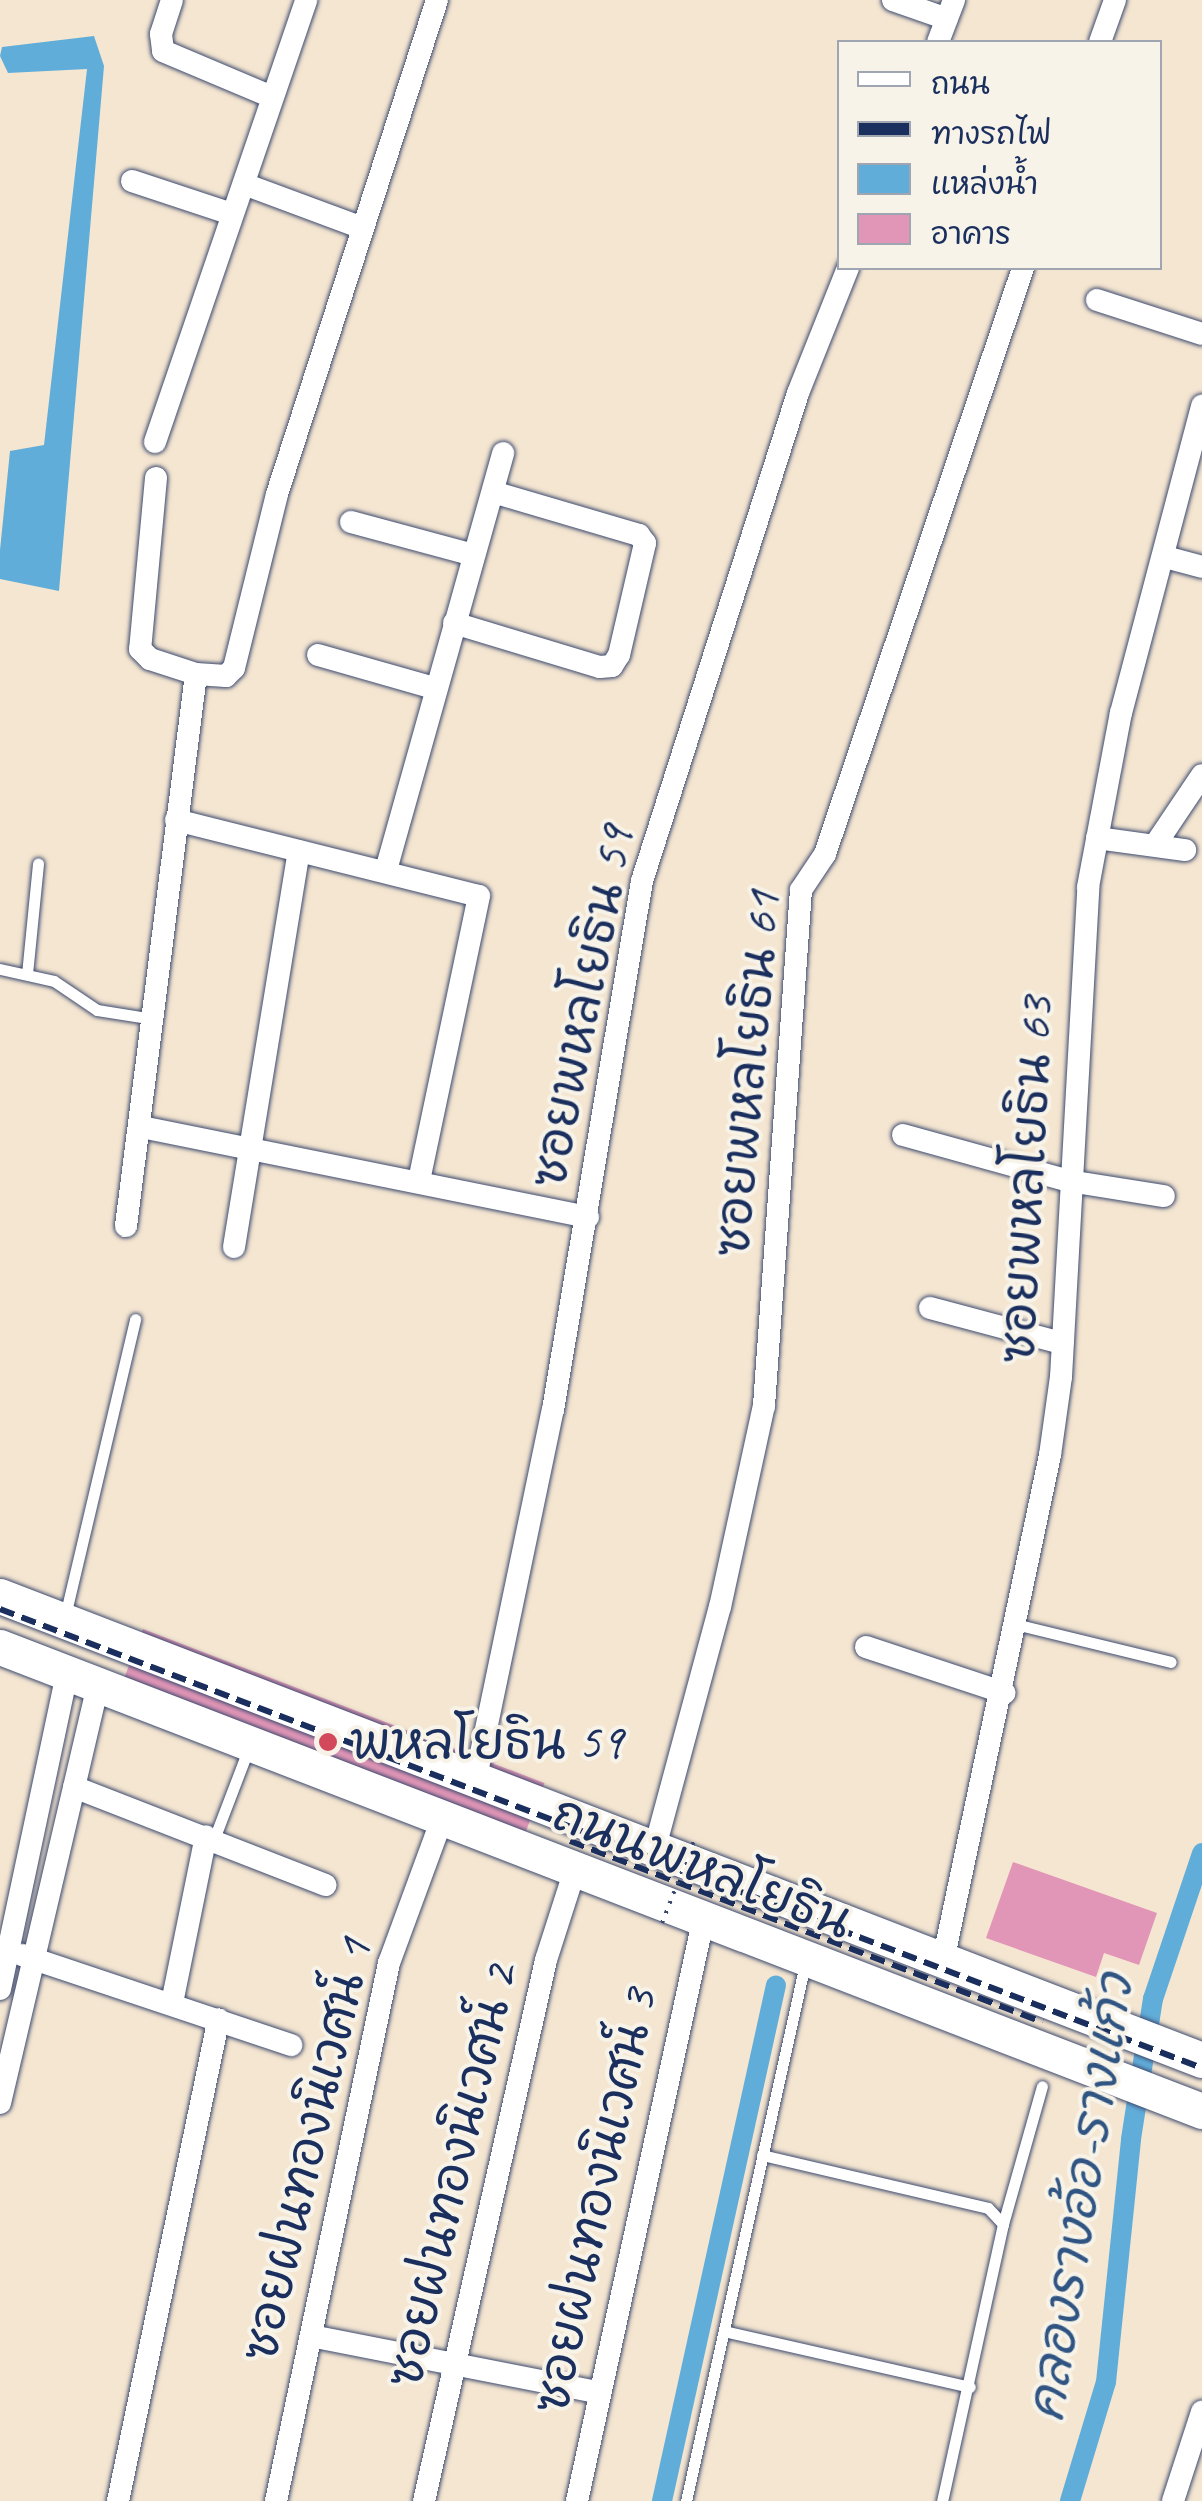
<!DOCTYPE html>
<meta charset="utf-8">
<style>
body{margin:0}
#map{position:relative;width:1202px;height:2501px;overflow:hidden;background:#f5e6d1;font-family:Caveat,"Playpen Sans Thai",sans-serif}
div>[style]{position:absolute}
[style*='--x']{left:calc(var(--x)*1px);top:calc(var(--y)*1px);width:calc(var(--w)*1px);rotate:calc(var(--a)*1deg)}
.water>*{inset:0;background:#61adda}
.canal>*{height:20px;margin:-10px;padding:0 10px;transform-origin:10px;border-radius:10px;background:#61adda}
.building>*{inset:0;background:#e296b7;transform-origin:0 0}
.roads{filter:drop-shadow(0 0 2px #3c4a6f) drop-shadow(0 0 2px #3c4a6f)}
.service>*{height:11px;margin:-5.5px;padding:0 5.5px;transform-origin:5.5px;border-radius:5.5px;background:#fff}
.minor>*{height:22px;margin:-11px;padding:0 11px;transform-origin:11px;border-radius:11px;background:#fff}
.primary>*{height:35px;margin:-17.5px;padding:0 17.5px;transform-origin:17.5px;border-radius:17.5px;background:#fff}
.rail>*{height:6px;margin-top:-3px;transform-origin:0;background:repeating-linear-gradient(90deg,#1b2f5e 0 15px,transparent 0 23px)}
.path-bridge>*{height:4px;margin-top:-2px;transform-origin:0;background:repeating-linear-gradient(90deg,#3c4a6f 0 2.5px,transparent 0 10.5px)}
.dots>*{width:28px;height:28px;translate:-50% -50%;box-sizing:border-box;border:5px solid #f7f3e8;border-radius:50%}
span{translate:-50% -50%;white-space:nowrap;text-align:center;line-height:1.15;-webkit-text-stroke:8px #f7f3e8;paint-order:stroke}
.street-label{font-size:50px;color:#1b2f5e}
.poi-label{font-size:50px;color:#1b2f5e}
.left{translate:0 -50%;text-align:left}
.water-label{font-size:52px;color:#305583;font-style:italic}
.legend{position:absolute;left:837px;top:40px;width:325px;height:230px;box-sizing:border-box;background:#f7f3e8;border:2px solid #9fa5b1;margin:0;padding:12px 18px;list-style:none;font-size:30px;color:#1b2f5e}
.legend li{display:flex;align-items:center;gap:20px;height:50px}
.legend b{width:50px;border:2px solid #9fa5b1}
</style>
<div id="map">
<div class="water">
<div style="clip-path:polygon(94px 36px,104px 66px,59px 591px,0 579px,0 550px,10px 451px,44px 445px,87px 69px,8px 73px,0 56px,2px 47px)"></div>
</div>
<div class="canal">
<div style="--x:662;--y:2501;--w:528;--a:-77.54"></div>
<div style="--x:1070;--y:2501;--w:124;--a:-73.2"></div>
<div style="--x:1106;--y:2382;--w:244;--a:-84.1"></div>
<div style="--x:1131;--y:2139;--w:142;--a:-81.1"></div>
<div style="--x:1153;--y:1999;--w:154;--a:-71.4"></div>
</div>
<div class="building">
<div style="left:143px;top:1629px;width:430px;height:79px;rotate:21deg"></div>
<div style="clip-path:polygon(1013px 1862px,1157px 1913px,1139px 1965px,1104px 1953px,1096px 1977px,986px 1938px)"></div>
</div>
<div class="roads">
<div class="service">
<div style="--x:0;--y:969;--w:55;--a:12.5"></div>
<div style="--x:54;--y:981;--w:52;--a:34"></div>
<div style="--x:97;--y:1010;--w:58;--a:9"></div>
<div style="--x:27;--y:974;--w:111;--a:-84.3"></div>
<div style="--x:65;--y:1616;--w:305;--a:-76.7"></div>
<div style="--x:1019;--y:1625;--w:156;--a:13.7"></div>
<div style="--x:214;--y:1839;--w:95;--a:-69.1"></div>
<div style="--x:762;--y:2155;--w:232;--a:13.2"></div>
<div style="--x:988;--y:2208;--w:22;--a:47"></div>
<div style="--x:1003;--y:2224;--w:284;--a:102.4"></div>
<div style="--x:1003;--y:2224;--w:143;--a:-74.2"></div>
<div style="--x:724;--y:2331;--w:252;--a:12.8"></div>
<div style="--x:686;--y:2501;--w:550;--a:-77.51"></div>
</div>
<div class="minor">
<div style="--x:172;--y:0;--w:36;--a:108"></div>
<div style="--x:161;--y:34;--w:17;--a:83"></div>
<div style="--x:163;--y:51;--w:118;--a:22.9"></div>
<div style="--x:893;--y:0;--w:57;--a:19.4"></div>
<div style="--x:938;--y:42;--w:45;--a:-69.1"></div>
<div style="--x:1100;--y:42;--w:45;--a:-70.3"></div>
<div style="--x:132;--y:181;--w:105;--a:18.3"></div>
<div style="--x:244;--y:184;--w:126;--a:20.4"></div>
<div style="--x:1097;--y:300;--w:110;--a:17.9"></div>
<div style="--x:155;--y:442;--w:467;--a:-71.1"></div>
<div style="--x:156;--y:478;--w:172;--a:95.3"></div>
<div style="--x:140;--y:649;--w:14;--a:45"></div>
<div style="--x:150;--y:659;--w:48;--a:18.1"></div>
<div style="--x:196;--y:674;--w:30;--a:4"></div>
<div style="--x:226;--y:676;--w:11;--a:-45"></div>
<div style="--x:234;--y:668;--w:179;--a:-76.1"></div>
<div style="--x:277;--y:494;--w:519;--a:-72.05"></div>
<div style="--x:351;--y:522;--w:126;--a:15.1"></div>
<div style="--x:1165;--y:557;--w:38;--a:15"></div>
<div style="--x:454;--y:623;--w:152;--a:16.8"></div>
<div style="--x:600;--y:667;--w:12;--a:-5"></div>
<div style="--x:612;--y:666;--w:13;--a:-58"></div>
<div style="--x:619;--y:655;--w:115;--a:-76.9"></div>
<div style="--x:645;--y:543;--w:10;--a:-127"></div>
<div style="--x:639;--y:535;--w:152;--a:-163.6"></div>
<div style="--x:318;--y:655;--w:121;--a:15.9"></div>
<div style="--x:176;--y:820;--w:312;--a:14.1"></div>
<div style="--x:479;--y:896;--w:290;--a:101.9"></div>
<div style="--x:1097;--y:838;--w:89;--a:7.8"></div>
<div style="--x:1155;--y:845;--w:84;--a:-56.1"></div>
<div style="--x:386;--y:870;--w:433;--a:-74.3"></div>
<div style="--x:141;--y:1127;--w:456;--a:11.4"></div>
<div style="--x:903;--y:1135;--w:172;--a:15.5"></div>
<div style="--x:1069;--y:1181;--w:96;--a:9"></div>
<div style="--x:126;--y:1226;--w:556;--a:-82.77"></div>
<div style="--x:234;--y:1247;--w:401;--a:-80.7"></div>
<div style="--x:930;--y:1308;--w:137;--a:14.9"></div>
<div style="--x:866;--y:1647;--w:146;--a:18.3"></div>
<div style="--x:475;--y:1782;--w:380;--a:-78.2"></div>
<div style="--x:553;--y:1410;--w:536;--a:-80.45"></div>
<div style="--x:642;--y:881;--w:512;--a:-72.27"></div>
<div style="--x:798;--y:393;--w:135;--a:-68.2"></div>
<div style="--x:74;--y:1787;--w:270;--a:21.3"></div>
<div style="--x:654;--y:1851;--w:253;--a:-74.9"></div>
<div style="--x:720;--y:1607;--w:206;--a:-77.7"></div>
<div style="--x:764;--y:1406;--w:517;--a:-85.9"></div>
<div style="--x:801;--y:890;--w:43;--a:-56.3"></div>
<div style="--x:825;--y:854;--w:619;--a:-71.33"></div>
<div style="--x:22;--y:1955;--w:284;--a:18.5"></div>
<div style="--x:943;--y:1961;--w:517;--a:-78.06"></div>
<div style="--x:1050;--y:1455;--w:79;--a:-82"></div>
<div style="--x:1061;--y:1377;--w:491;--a:-86.8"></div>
<div style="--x:1088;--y:887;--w:177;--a:-79.3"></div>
<div style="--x:1121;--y:713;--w:318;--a:-75.2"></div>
<div style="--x:0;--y:1989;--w:323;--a:-78"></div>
<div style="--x:172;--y:2003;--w:170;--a:-78.5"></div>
<div style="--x:0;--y:2103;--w:429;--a:-76.8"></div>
<div style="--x:311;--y:2336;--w:291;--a:11.1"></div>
<div style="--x:118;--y:2501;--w:492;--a:-78.2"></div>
<div style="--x:276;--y:2501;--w:550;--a:-78.14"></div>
<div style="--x:389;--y:1963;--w:150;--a:-69.8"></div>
<div style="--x:424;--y:2501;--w:555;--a:-77.29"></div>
<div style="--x:546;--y:1960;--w:91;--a:-72.2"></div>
<div style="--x:577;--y:2501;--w:594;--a:-77.74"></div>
<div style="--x:1173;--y:2501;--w:94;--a:-72"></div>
</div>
<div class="primary">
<div style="--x:0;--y:1596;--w:1288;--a:21.11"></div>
<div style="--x:0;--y:1647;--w:1288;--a:21.11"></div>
</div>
</div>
<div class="rail">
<div style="--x:0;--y:1609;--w:1287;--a:20.9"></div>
<div style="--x:570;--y:1841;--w:506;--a:20.98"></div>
</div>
<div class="path-bridge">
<div style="--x:662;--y:1923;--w:88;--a:-68.7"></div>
</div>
<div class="dots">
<div style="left:328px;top:1742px;background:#d1495b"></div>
</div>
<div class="street-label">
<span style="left:582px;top:1007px;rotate:-79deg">ซอยพหลโยธิน 59</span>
<span style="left:747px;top:1074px;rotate:-85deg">ซอยพหลโยธิน 61</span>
<span style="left:1026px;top:1180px;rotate:-87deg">ซอยพหลโยธิน 63</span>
<span style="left:702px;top:1867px;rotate:21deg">ถนนพหลโยธิน</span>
<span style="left:307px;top:2150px;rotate:-77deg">ซอยฝนทองนิเวศน์ 1</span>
<span style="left:452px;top:2176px;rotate:-77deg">ซอยฝนทองนิเวศน์ 2</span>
<span style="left:595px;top:2201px;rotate:-78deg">ซอยฝนทองนิเวศน์ 3</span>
</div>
<div class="poi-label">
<span class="left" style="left:350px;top:1742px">พหลโยธิน 59</span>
</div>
<div class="water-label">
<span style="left:1081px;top:2198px;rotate:-81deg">คลองรางอ้อ-รางแก้ว</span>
</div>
<ul class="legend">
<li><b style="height:12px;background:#fff"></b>ถนน</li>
<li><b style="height:12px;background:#1b2f5e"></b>ทางรถไฟ</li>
<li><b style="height:28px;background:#61adda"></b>แหล่งน้ำ</li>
<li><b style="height:28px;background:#e296b7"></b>อาคาร</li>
</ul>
</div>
